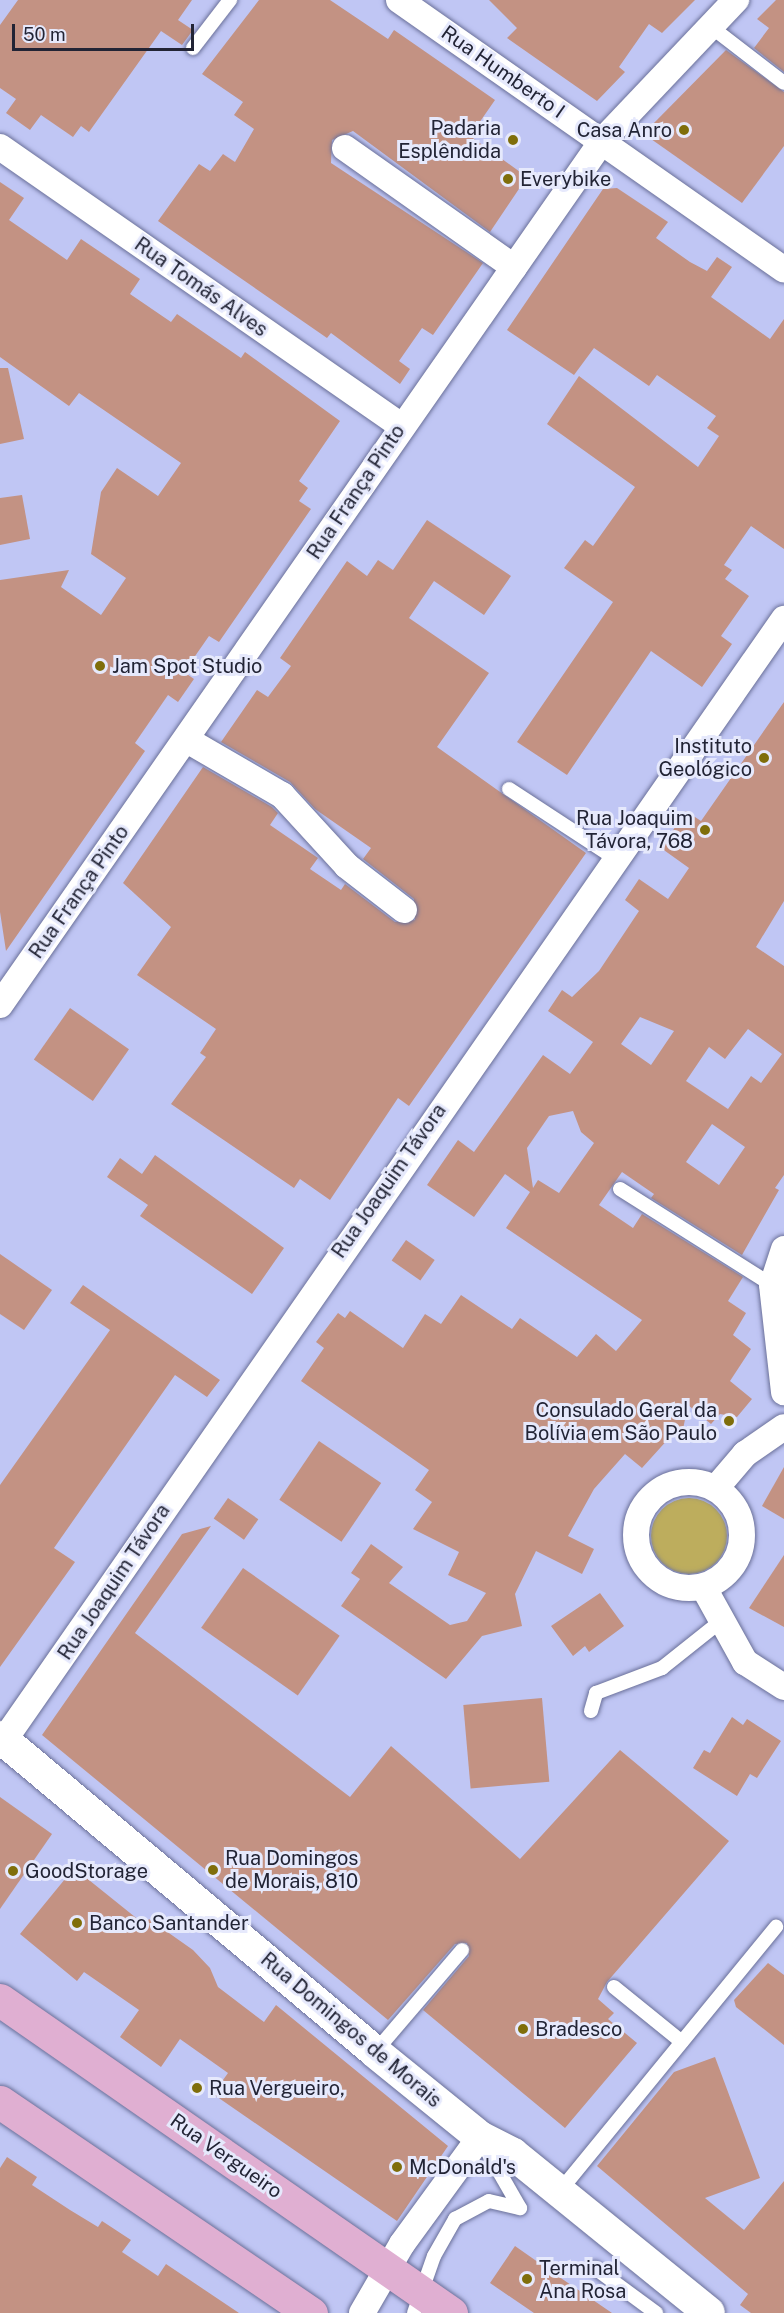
<!DOCTYPE html>
<meta charset="utf-8">
<style>
body{margin:0}
#map{position:relative;width:784px;height:2313px;overflow:hidden;background:#c0c6f4;font-family:"Public Sans",sans-serif}
div>[style]{position:absolute}
[style*='--x']{left:calc(var(--x)*1px);top:calc(var(--y)*1px);width:calc(var(--w)*1px);rotate:calc(var(--a)*1deg)}
.green>*{inset:0;background:#bdad5d}
.round{border-radius:50%}
.building>*{inset:0;background:#c39283;transform-origin:0 0}
.roads{filter:drop-shadow(0 0 2px #6a7099) drop-shadow(0 0 2px #6a7099)}
.service>*{height:14px;margin:-7px;padding:0 7px;transform-origin:7px;border-radius:7px;background:#fff}
.minor>*{height:26px;margin:-13px;padding:0 13px;transform-origin:13px;border-radius:13px;background:#fff}
.minor>.ring{margin:-13px;padding:0;box-sizing:content-box;background:none;border:26px solid #fff;border-radius:50%}
.tertiary>*{height:32px;margin:-16px;padding:0 16px;transform-origin:16px;border-radius:16px;background:#fff}
.primary>*{height:33px;margin:-16.5px;padding:0 16.5px;transform-origin:16.5px;border-radius:16.5px;background:#e0afd2}
.dots>*{width:16px;height:16px;translate:-50% -50%;box-sizing:border-box;border:3px solid #e6e9fc;border-radius:50%}
span{translate:-50% -50%;white-space:nowrap;text-align:center;line-height:1.15;-webkit-text-stroke:6px #e6e9fc;paint-order:stroke}
.street-label{font-size:20px;color:#222435}
.poi-label{font-size:20px;color:#222435}
.right{translate:-100% -50%;text-align:right}
.left{translate:0 -50%;text-align:left}
.scale{position:absolute;left:12px;top:24px;width:182px;height:27px;box-sizing:border-box;border:3px solid #222435;border-top:0;padding-left:8px;font-size:18px;line-height:21px;white-space:nowrap;color:#222435;-webkit-text-stroke:4px #e6e9fc;paint-order:stroke}
</style>
<div id="map">
<div class="green">
<div class="round" style="left:651px;top:1498px;width:76px;height:76px"></div>
</div>
<div class="building">
<div style="clip-path:polygon(18px 0,192px 0,178px 20px,193px 30px,182px 45px,161px 31px,89px 132px,81px 126px,73px 137px,41px 115px,30px 130px,6px 113px,16px 99px,0 88px,0 25px)"></div>
<div style="clip-path:polygon(259px 0,330px 0,388px 39px,394px 30px,495px 100px,470px 136px,527px 177px,490px 232px,353px 131px,332px 140px,331px 163px,483px 263px,433px 335px,422px 328px,399px 361px,410px 369px,400px 384px,331px 333px,327px 338px,158px 221px,199px 164px,210px 171px,223px 154px,235px 162px,254px 129px,234px 115px,243px 102px,202px 74px)"></div>
<div style="clip-path:polygon(489px 0,695px 0,662px 33px,649px 24px,619px 67px,625px 72px,597px 101px,507px 38px,517px 28px)"></div>
<div style="clip-path:polygon(776px 0,784px 0,784px 72px,754px 48px,769px 28px,757px 19px)"></div>
<div style="clip-path:polygon(726px 50px,784px 92px,784px 146px,742px 203px,651px 139px,651px 126px)"></div>
<div style="clip-path:polygon(0 182px,24px 198px,9px 220px,67px 260px,81px 239px,140px 279px,130px 294px,171px 322px,177px 314px,241px 358px,245px 352px,340px 421px,299px 481px,308px 488px,299px 501px,311px 509px,219px 642px,209px 636px,184px 672px,194px 679px,178px 702px,168px 695px,135px 743px,145px 751px,6px 951px,0 912px,0 580px,69px 570px,61px 587px,101px 615px,126px 578px,91px 554px,101px 492px,117px 468px,158px 496px,181px 463px,79px 393px,69px 406px,0 357px)"></div>
<div style="clip-path:polygon(617px 188px,668px 222px,656px 238px,690px 262px,707px 271px,717px 257px,732px 267px,711px 297px,770px 339px,784px 319px,784px 549px,751px 526px,724px 565px,732px 570px,725px 579px,749px 596px,721px 636px,732px 644px,702px 687px,651px 651px,567px 775px,517px 742px,613px 602px,564px 568px,585px 540px,593px 546px,635px 487px,547px 424px,579px 376px,698px 467px,719px 436px,707px 428px,716px 416px,657px 375px,649px 386px,594px 348px,574px 375px,507px 330px,603px 189px)"></div>
<div style="clip-path:polygon(0 368px,8px 368px,24px 439px,0 444px)"></div>
<div style="clip-path:polygon(22px 495px,30px 539px,0 545px,0 498px)"></div>
<div style="clip-path:polygon(427px 520px,511px 576px,484px 615px,434px 581px,409px 618px,489px 673px,437px 747px,586px 853px,409px 1106px,398px 1098px,330px 1200px,300px 1179px,294px 1188px,171px 1104px,206px 1057px,200px 1053px,216px 1029px,137px 975px,171px 927px,123px 883px,203px 767px,272px 807px,278px 813px,270px 825px,318px 858px,310px 869px,341px 890px,345px 884px,395px 922px,415px 920px,414px 899px,363px 859px,371px 848px,315px 809px,290px 782px,221px 742px,257px 690px,268px 697px,291px 666px,280px 658px,347px 561px,367px 576px,378px 560px,393px 570px)"></div>
<div style="clip-path:polygon(evenodd,784px 702px,784px 901px,756px 947px,784px 966px,784px 1175px,775px 1188px,779px 1190px,742px 1255px,651px 1198px,654px 1194px,622px 1172px,599px 1205px,633px 1228px,642px 1214px,743px 1277px,728px 1301px,746px 1313px,733px 1335px,751px 1349px,730px 1381px,752px 1399px,737px 1417px,720px 1414px,711px 1424px,688px 1405px,682px 1434px,670px 1437px,642px 1468px,625px 1454px,594px 1489px,568px 1536px,594px 1549px,582px 1574px,536px 1551px,515px 1594px,522px 1626px,482px 1636px,446px 1679px,341px 1606px,360px 1579px,351px 1573px,371px 1544px,403px 1567px,389px 1583px,450px 1625px,467px 1621px,486px 1593px,448px 1575px,459px 1552px,413px 1529px,432px 1502px,415px 1490px,429px 1470px,301px 1381px,324px 1348px,316px 1342px,338px 1313px,345px 1318px,350px 1311px,403px 1348px,425px 1314px,441px 1324px,461px 1295px,512px 1329px,520px 1318px,577px 1357px,596px 1334px,616px 1351px,642px 1320px,506px 1228px,530px 1192px,505px 1174px,474px 1217px,427px 1185px,458px 1140px,474px 1152px,543px 1055px,570px 1074px,593px 1042px,548px 1011px,562px 990px,572px 997px,599px 971px,639px 911px,625px 900px,639px 879px,668px 899px,689px 868px,661px 848px,686px 811px,701px 821px,784px 702px,640px 1017px,674px 1031px,651px 1065px,621px 1044px,640px 1017px,784px 702px,748px 1029px,782px 1054px,761px 1083px,751px 1076px,728px 1109px,686px 1081px,709px 1047px,725px 1059px,748px 1029px,784px 702px,573px 1111px,581px 1132px,594px 1143px,559px 1193px,538px 1180px,533px 1188px,527px 1148px,549px 1116px,573px 1111px,784px 702px,712px 1124px,745px 1147px,719px 1185px,686px 1162px,712px 1124px)"></div>
<div style="left:70px;top:1008px;width:72px;height:63px;rotate:35deg"></div>
<div style="clip-path:polygon(155px 1155px,284px 1248px,252px 1294px,140px 1216px,148px 1205px,107px 1177px,120px 1158px,142px 1174px)"></div>
<div style="left:406px;top:1240px;width:35px;height:25px;rotate:35deg"></div>
<div style="clip-path:polygon(0 1254px,52px 1290px,24px 1330px,0 1314px)"></div>
<div style="clip-path:polygon(83px 1285px,220px 1380px,207px 1397px,175px 1375px,54px 1548px,75px 1562px,0 1667px,0 1485px,110px 1330px,70px 1303px)"></div>
<div style="left:319px;top:1441px;width:75px;height:71px;rotate:34deg"></div>
<div style="clip-path:polygon(784px 1467px,784px 1519px,762px 1506px)"></div>
<div style="left:228px;top:1498px;width:37px;height:25px;rotate:35deg"></div>
<div style="clip-path:polygon(211px 1526px,135px 1633px,350px 1797px,391px 1746px,520px 1859px,620px 1750px,729px 1841px,607px 1982px,598px 1999px,614px 2013px,608px 2019px,637px 2043px,565px 2128px,423px 2010px,469px 1956px,467px 1943px,455px 1944px,388px 2020px,42px 1735px,182px 1534px)"></div>
<div style="clip-path:polygon(784px 1555px,784px 1627px,749px 1608px)"></div>
<div style="left:243px;top:1568px;width:118px;height:73px;rotate:35deg"></div>
<div style="clip-path:polygon(600px 1593px,624px 1626px,589px 1652px,585px 1646px,573px 1656px,551px 1626px)"></div>
<div style="left:542px;top:1698px;width:84px;height:79px;rotate:85deg"></div>
<div style="clip-path:polygon(732px 1717px,743px 1725px,747px 1719px,781px 1741px,757px 1778px,750px 1774px,737px 1796px,693px 1768px,704px 1750px,710px 1753px)"></div>
<div style="clip-path:polygon(0 1797px,52px 1834px,0 1909px)"></div>
<div style="clip-path:polygon(74px 1868px,145px 1925px,149px 1919px,193px 1950px,210px 1968px,218px 1987px,264px 2022px,276px 2005px,448px 2146px,397px 2221px,213px 2094px,228px 2073px,180px 2039px,161px 2067px,120px 2037px,139px 2010px,84px 1972px,77px 1981px,20px 1934px)"></div>
<div style="clip-path:polygon(768px 1963px,784px 1975px,784px 2045px,736px 2007px,734px 2000px)"></div>
<div style="clip-path:polygon(715px 2057px,760px 2178px,705px 2198px,744px 2230px,784px 2181px,784px 2313px,751px 2313px,740px 2305px,748px 2294px,597px 2166px,674px 2072px)"></div>
<div style="clip-path:polygon(7px 2157px,37px 2177px,32px 2185px,70px 2210px,98px 2227px,102px 2221px,131px 2240px,122px 2252px,158px 2276px,166px 2264px,239px 2313px,0 2313px,0 2168px)"></div>
<div style="clip-path:polygon(515px 2246px,555px 2274px,612px 2313px,534px 2313px,490px 2283px)"></div>
</div>
<div class="roads">
<div class="service">
<div style="--x:710;--y:26;--w:93;--a:37.6"></div>
<div style="--x:193;--y:48;--w:61;--a:-52.4"></div>
<div style="--x:509;--y:789;--w:128;--a:33.2"></div>
<div style="--x:620;--y:1189;--w:180;--a:32.3"></div>
<div style="--x:591;--y:1711;--w:19;--a:-74"></div>
<div style="--x:596;--y:1693;--w:71;--a:-20.7"></div>
<div style="--x:662;--y:1668;--w:75;--a:-38.5"></div>
<div style="--x:614;--y:1987;--w:87;--a:39"></div>
<div style="--x:375;--y:2052;--w:134;--a:-49.5"></div>
<div style="--x:482;--y:2142;--w:76;--a:60.1"></div>
<div style="--x:559;--y:2192;--w:343;--a:-50.7"></div>
<div style="--x:595;--y:2268;--w:76;--a:36.4"></div>
<div style="--x:414;--y:2313;--w:60;--a:-70.7"></div>
<div style="--x:434;--y:2256;--w:43;--a:-60.4"></div>
<div style="--x:455;--y:2219;--w:38;--a:-28"></div>
<div style="--x:489;--y:2201;--w:32;--a:13"></div>
</div>
<div class="minor">
<div style="--x:399;--y:0;--w:470;--a:35"></div>
<div style="--x:0;--y:147;--w:489;--a:34.8"></div>
<div style="--x:345;--y:148;--w:207;--a:35.2"></div>
<div style="--x:187;--y:740;--w:110;--a:30.1"></div>
<div style="--x:282;--y:795;--w:96;--a:47.5"></div>
<div style="--x:347;--y:866;--w:72;--a:37.7"></div>
<div style="--x:0;--y:1005;--w:1053;--a:-55.13"></div>
<div style="--x:602;--y:141;--w:195;--a:-46.5"></div>
<div style="--x:784;--y:1249;--w:38;--a:108"></div>
<div style="--x:772;--y:1285;--w:108;--a:83.6"></div>
<div class="ring" style="left:636px;top:1482px;width:80px;height:80px"></div>
<div style="--x:716;--y:1488;--w:45;--a:-49.5"></div>
<div style="--x:745;--y:1454;--w:47;--a:-34.7"></div>
<div style="--x:704;--y:1588;--w:85;--a:61"></div>
<div style="--x:745;--y:1662;--w:46;--a:32.7"></div>
<div style="--x:0;--y:1746;--w:1373;--a:-55.18"></div>
<div style="--x:362;--y:2313;--w:80;--a:-59.9"></div>
<div style="--x:402;--y:2244;--w:132;--a:-53.9"></div>
</div>
<div class="tertiary">
<div style="--x:0;--y:1737;--w:490;--a:40"></div>
<div style="--x:375;--y:2052;--w:135;--a:39"></div>
<div style="--x:480;--y:2137;--w:37;--a:27"></div>
<div style="--x:513;--y:2154;--w:252;--a:39"></div>
</div>
<div class="primary">
<div style="--x:0;--y:2000;--w:549;--a:34.76"></div>
<div style="--x:0;--y:2102;--w:376;--a:34.2"></div>
</div>
</div>
<div class="dots">
<div style="left:684px;top:130px;background:#7f6e0b"></div>
<div style="left:513px;top:140px;background:#7f6e0b"></div>
<div style="left:508px;top:179px;background:#7f6e0b"></div>
<div style="left:100px;top:666px;background:#7f6e0b"></div>
<div style="left:764px;top:758px;background:#7f6e0b"></div>
<div style="left:705px;top:830px;background:#7f6e0b"></div>
<div style="left:729px;top:1421px;background:#7f6e0b"></div>
<div style="left:213px;top:1870px;background:#7f6e0b"></div>
<div style="left:13px;top:1871px;background:#7f6e0b"></div>
<div style="left:77px;top:1923px;background:#7f6e0b"></div>
<div style="left:523px;top:2029px;background:#7f6e0b"></div>
<div style="left:197px;top:2088px;background:#7f6e0b"></div>
<div style="left:397px;top:2167px;background:#7f6e0b"></div>
<div style="left:527px;top:2279px;background:#7f6e0b"></div>
</div>
<div class="street-label">
<span style="left:503px;top:72px;rotate:35deg">Rua Humberto I</span>
<span style="left:201px;top:287px;rotate:35deg">Rua Tomás Alves</span>
<span style="left:356px;top:492px;rotate:-56deg">Rua França Pinto</span>
<span style="left:79px;top:892px;rotate:-55deg">Rua França Pinto</span>
<span style="left:389px;top:1181px;rotate:-55deg">Rua Joaquim Távora</span>
<span style="left:114px;top:1582px;rotate:-56deg">Rua Joaquim Távora</span>
<span style="left:351px;top:2030px;rotate:40deg">Rua Domingos de Morais</span>
<span style="left:226px;top:2156px;rotate:35deg">Rua Vergueiro</span>
</div>
<div class="poi-label">
<span class="right" style="left:501px;top:140px">Padaria<br>Esplêndida</span>
<span class="right" style="left:672px;top:130px">Casa Anro</span>
<span class="left" style="left:520px;top:179px">Everybike</span>
<span class="left" style="left:112px;top:666px">Jam Spot Studio</span>
<span class="right" style="left:752px;top:758px">Instituto<br>Geológico</span>
<span class="right" style="left:693px;top:830px">Rua Joaquim<br>Távora, 768</span>
<span class="right" style="left:717px;top:1422px">Consulado Geral da<br>Bolívia em São Paulo</span>
<span class="left" style="left:225px;top:1870px">Rua Domingos<br>de Morais, 810</span>
<span class="left" style="left:25px;top:1871px">GoodStorage</span>
<span class="left" style="left:89px;top:1923px">Banco Santander</span>
<span class="left" style="left:535px;top:2029px">Bradesco</span>
<span class="left" style="left:209px;top:2088px">Rua Vergueiro,</span>
<span class="left" style="left:409px;top:2167px">McDonald's</span>
<span class="left" style="left:539px;top:2280px">Terminal<br>Ana Rosa</span>
</div>
<div class="scale">50 m</div>
</div>
